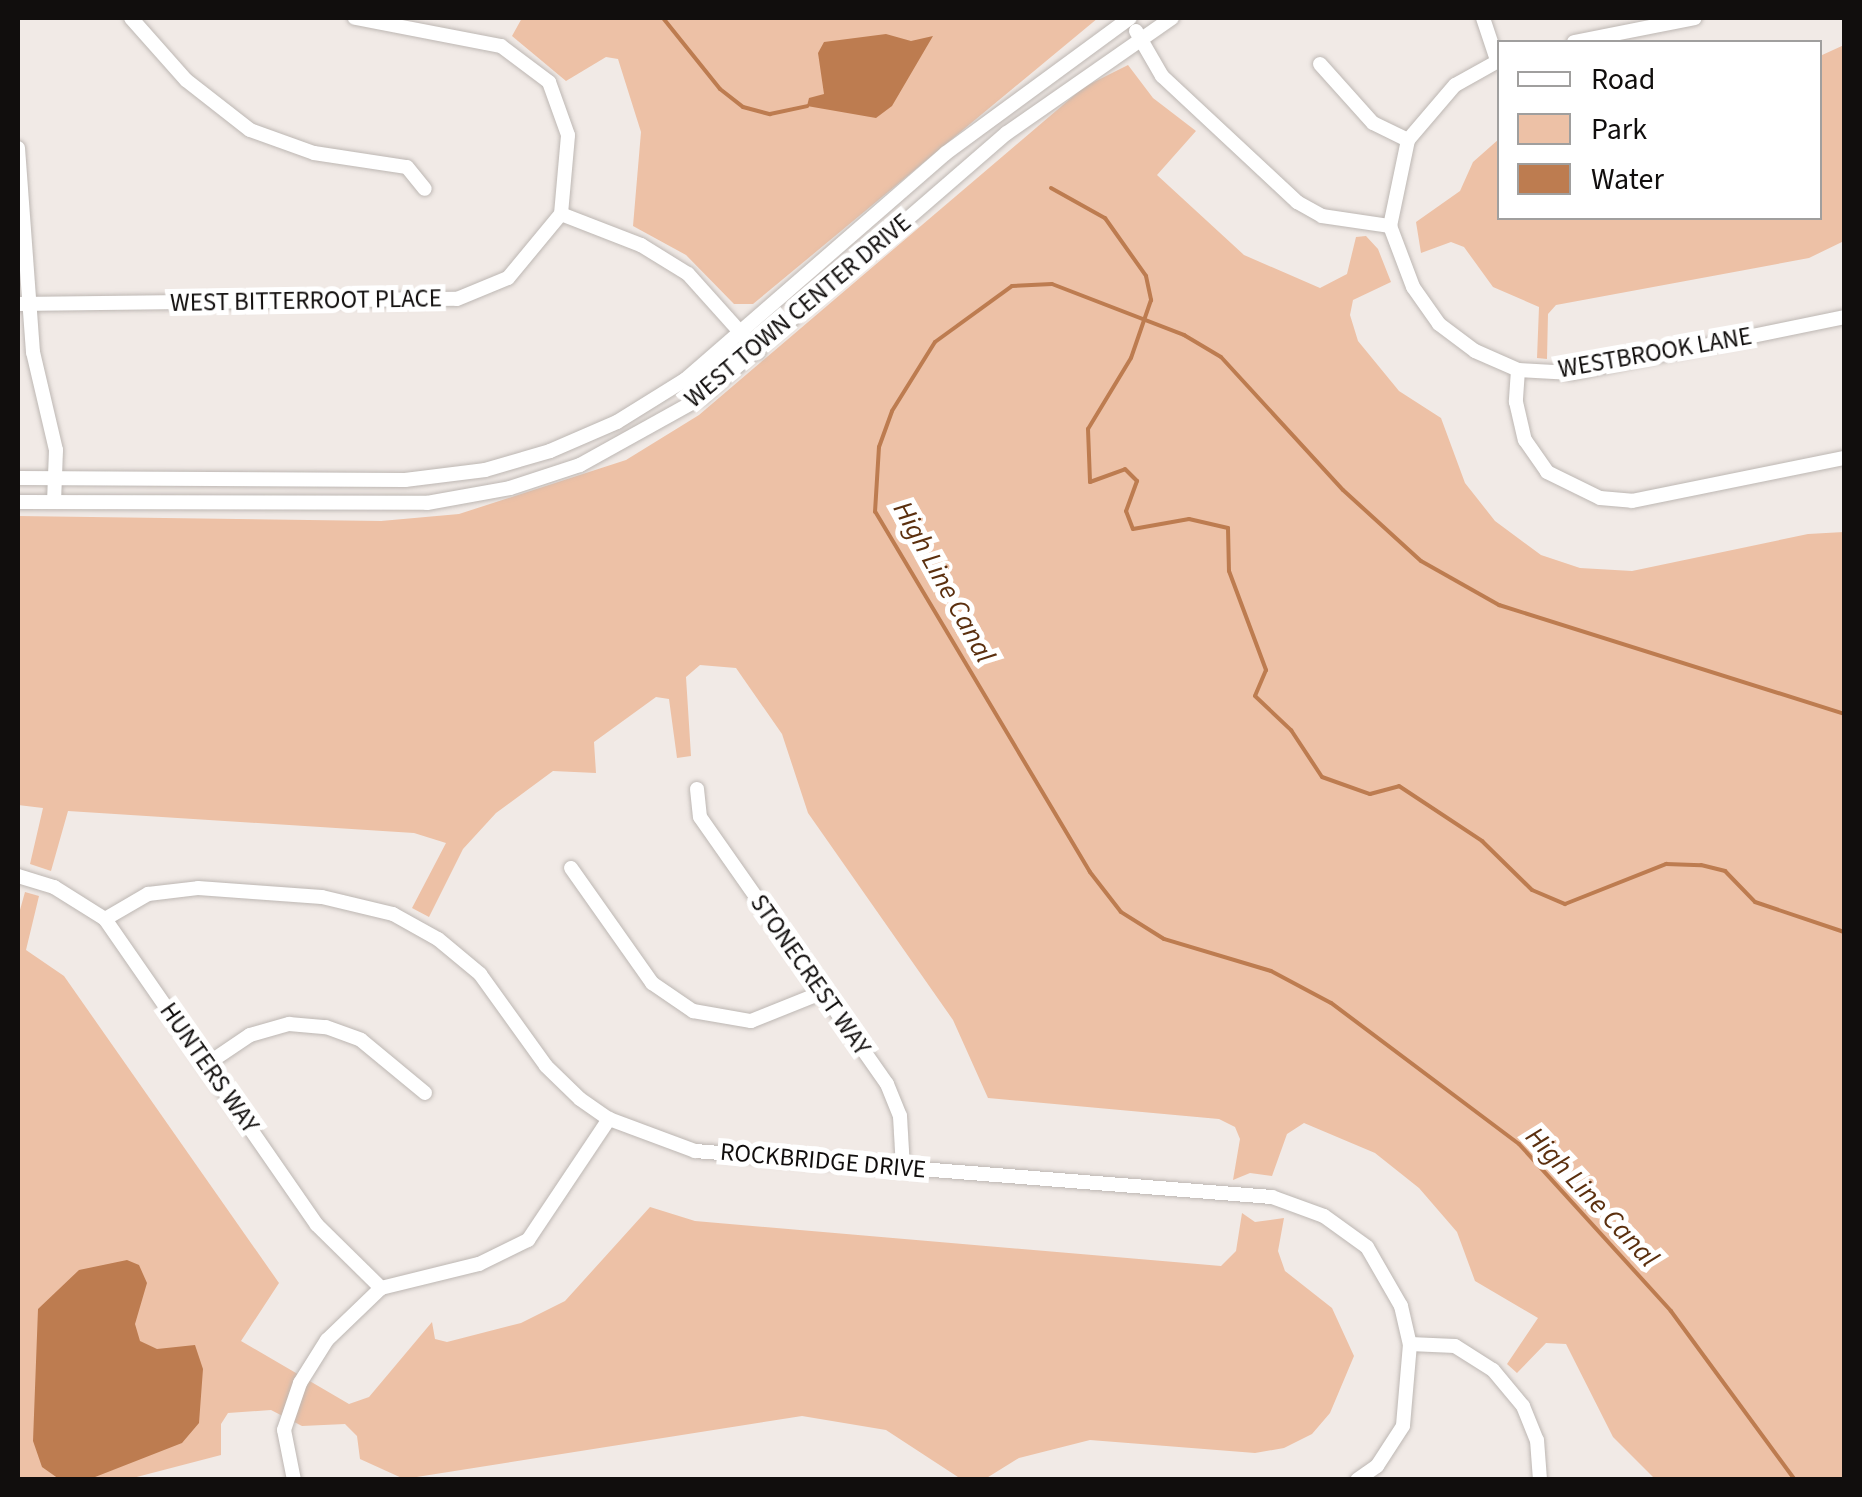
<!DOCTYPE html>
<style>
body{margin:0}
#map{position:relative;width:1862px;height:1497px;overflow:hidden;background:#f1eae6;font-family:"Source Sans 3",sans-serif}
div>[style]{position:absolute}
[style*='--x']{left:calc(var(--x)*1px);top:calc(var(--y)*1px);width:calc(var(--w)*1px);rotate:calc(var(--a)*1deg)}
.green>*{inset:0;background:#edc1a6}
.water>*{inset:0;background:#bd7c50}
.stream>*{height:4px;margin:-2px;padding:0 2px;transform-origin:2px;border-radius:2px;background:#bd7c50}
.roads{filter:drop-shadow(0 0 2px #bdb7b3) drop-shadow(0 0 2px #bdb7b3)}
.minor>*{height:14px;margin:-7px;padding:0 7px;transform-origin:7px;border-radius:7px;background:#fff}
span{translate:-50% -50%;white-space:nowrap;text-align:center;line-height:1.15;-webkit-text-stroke:10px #fff;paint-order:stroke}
.street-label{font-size:25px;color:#110e0d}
.water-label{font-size:28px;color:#5b2f0e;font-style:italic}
.frame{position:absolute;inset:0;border:20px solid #110e0d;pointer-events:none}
.legend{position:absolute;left:1497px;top:40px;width:325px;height:180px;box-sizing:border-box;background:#fff;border:2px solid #a09f9e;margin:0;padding:12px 18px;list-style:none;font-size:30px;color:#110e0d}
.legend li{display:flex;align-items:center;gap:20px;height:50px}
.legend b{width:50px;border:2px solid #a09f9e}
</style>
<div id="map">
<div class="green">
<div style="clip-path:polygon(522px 18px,1098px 18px,753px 304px,734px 304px,686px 255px,633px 226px,641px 132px,618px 59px,606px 57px,566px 81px,512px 36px)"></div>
<div style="clip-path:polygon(1844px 45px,1844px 241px,1809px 258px,1556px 305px,1548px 314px,1547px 359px,1537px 358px,1539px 307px,1493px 287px,1464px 247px,1451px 242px,1421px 253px,1416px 222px,1460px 191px,1473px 162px,1499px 139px,1500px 218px,1820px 218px,1820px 56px)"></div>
<div style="clip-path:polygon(1128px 65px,1153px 98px,1196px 131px,1157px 175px,1244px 255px,1320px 288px,1347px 274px,1356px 237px,1366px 236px,1378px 249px,1391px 282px,1353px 300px,1350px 315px,1358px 341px,1399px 391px,1441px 418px,1465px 483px,1495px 521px,1541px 555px,1580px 568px,1632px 571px,1808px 534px,1844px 532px,1844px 1479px,1655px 1479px,1613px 1437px,1566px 1344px,1546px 1343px,1517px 1373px,1507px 1364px,1538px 1318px,1475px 1281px,1457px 1232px,1419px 1188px,1375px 1153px,1304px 1123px,1287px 1134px,1272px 1176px,1250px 1173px,1233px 1180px,1240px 1139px,1235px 1127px,1219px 1119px,988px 1098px,953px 1020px,808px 813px,782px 734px,736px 668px,700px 665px,686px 677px,691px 756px,677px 758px,669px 699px,656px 697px,594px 742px,596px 773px,553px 771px,496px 813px,463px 849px,429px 917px,412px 908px,446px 843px,414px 833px,68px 811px,51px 871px,30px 864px,43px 808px,18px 805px,18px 516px,381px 521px,459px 514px,626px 460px,699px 415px,1084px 87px)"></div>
<div style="clip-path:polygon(25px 892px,39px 896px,26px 950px,64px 976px,279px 1283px,241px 1341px,349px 1404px,369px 1397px,432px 1322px,435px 1339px,447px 1342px,521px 1323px,565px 1301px,650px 1207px,695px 1221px,1221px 1266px,1236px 1251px,1242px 1213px,1255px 1222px,1284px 1218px,1278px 1251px,1285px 1271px,1332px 1308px,1354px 1356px,1330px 1413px,1312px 1434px,1284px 1448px,1255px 1453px,1090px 1440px,1019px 1458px,985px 1479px,961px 1479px,886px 1430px,802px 1416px,404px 1479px,360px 1459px,357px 1436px,345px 1424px,302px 1426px,271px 1410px,228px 1413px,221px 1424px,221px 1455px,129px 1479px,18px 1479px,18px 917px)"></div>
</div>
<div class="water">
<div style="clip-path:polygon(886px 34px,911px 41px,933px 36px,892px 106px,876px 118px,807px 106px,809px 98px,824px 94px,818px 53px,824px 42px)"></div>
<div style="clip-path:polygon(127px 1260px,139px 1265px,147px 1283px,135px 1324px,140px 1341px,157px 1349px,195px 1345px,203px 1369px,199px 1423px,182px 1443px,90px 1479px,59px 1479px,42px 1467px,33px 1441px,38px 1309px,79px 1270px)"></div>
</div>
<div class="stream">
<div style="--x:663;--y:18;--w:91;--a:51.2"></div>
<div style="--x:720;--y:89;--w:29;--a:38"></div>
<div style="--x:743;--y:107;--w:28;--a:15"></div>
<div style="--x:770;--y:114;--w:38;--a:-12"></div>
<div style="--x:1051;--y:188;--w:62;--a:29.1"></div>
<div style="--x:1105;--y:218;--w:71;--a:54.7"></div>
<div style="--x:1146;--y:276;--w:25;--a:78"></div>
<div style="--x:1151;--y:300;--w:61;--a:109"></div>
<div style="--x:1131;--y:358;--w:83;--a:121.2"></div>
<div style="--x:1088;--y:429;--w:53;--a:87.8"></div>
<div style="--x:1090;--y:482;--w:37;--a:-20"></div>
<div style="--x:1125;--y:469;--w:17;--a:45"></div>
<div style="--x:1137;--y:481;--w:32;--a:110"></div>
<div style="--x:1126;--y:511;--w:19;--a:69"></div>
<div style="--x:1133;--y:529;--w:57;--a:-10.1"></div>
<div style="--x:1189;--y:519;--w:40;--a:13"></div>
<div style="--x:1228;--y:528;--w:43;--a:88.7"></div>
<div style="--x:1229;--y:571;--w:106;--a:69.5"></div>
<div style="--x:1266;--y:670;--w:28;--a:113"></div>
<div style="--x:1255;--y:696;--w:50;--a:43.4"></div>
<div style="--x:1291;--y:730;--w:56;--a:56.6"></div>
<div style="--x:1322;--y:777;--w:51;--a:19.5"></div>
<div style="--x:1370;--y:794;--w:30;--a:-15"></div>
<div style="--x:1399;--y:786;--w:100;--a:33.5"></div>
<div style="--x:1482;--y:841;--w:70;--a:44.4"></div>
<div style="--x:1532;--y:890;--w:36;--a:23"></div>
<div style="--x:1565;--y:904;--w:109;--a:-21.6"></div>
<div style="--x:1666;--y:864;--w:35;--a:2"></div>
<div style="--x:1701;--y:865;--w:25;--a:14"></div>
<div style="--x:1725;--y:871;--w:43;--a:45.9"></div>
<div style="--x:1755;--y:902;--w:94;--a:18.6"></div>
<div style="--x:1795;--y:1480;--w:210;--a:-126.3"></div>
<div style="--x:1671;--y:1311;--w:226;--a:-132.3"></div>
<div style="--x:1519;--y:1144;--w:235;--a:-143.1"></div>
<div style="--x:1331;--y:1003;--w:68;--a:-151.9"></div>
<div style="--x:1271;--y:971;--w:112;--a:-163.3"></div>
<div style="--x:1164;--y:939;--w:51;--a:-147.9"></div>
<div style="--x:1121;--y:912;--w:51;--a:-127.8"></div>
<div style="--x:1090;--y:872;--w:419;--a:-120.8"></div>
<div style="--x:875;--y:512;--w:65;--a:-86.5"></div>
<div style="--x:879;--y:447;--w:38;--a:-70"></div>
<div style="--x:892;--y:411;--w:81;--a:-58.1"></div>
<div style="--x:935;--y:342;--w:95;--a:-36"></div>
<div style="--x:1012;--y:286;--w:40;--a:-2.9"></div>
<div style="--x:1052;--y:284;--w:142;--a:21.1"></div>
<div style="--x:1184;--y:335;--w:43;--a:30.7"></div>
<div style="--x:1221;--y:357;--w:180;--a:47.5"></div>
<div style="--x:1343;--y:490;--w:105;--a:42.3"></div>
<div style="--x:1421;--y:561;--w:90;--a:29.4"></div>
<div style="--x:1499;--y:605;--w:362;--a:17.5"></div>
</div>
<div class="roads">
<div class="minor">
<div style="--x:131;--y:18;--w:83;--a:48.4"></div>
<div style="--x:186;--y:80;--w:81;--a:38"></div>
<div style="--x:250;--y:130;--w:68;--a:19.8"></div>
<div style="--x:314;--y:153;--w:94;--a:8.6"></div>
<div style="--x:407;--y:167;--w:28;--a:51"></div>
<div style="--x:1483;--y:18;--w:44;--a:71.6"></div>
<div style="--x:1136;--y:31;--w:52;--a:60"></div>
<div style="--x:1162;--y:76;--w:185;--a:43"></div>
<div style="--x:1297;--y:202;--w:29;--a:29"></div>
<div style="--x:1322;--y:216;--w:69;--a:8.4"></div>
<div style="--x:1574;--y:42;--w:123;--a:-11.2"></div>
<div style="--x:1500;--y:60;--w:51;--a:150.9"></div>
<div style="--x:1455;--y:85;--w:72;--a:130.5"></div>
<div style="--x:1408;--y:140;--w:88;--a:101.8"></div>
<div style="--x:1390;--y:226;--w:65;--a:69.3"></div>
<div style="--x:1413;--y:287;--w:45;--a:54.9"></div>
<div style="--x:1439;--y:324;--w:45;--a:36.9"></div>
<div style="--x:1475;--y:351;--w:47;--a:23.8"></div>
<div style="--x:1518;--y:370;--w:54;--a:3.2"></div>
<div style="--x:1572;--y:373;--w:278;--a:-11.6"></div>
<div style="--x:1320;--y:64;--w:79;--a:48.1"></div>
<div style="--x:1373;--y:123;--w:39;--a:26"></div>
<div style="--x:18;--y:148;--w:205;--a:85.8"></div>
<div style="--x:33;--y:352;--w:101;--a:76.8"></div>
<div style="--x:56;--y:450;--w:52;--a:92.2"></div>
<div style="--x:561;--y:214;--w:86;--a:21.2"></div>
<div style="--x:641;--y:245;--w:55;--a:31.7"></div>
<div style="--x:688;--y:274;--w:105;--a:48.1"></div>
<div style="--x:18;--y:304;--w:439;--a:-0.7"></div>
<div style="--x:457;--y:299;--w:55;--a:-22.4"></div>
<div style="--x:508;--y:278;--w:83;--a:-50.4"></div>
<div style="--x:561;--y:214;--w:79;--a:-84.9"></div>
<div style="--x:568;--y:135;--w:56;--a:-109.7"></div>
<div style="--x:549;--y:82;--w:60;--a:-143.1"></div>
<div style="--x:501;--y:46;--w:149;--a:-169.1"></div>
<div style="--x:1518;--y:370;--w:32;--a:94"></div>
<div style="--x:1516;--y:402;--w:39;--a:77"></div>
<div style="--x:1525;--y:440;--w:39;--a:55"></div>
<div style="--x:1547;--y:472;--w:59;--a:26.1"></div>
<div style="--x:1600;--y:498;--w:32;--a:5"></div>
<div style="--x:1632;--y:501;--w:216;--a:-11.5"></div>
<div style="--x:18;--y:478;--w:387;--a:0.3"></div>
<div style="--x:405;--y:480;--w:81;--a:-7.1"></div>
<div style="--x:485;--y:470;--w:68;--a:-16.3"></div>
<div style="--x:550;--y:451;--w:73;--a:-23.4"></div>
<div style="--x:617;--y:422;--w:81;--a:-31.9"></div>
<div style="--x:686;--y:379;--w:344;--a:-41"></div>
<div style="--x:946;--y:153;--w:228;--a:-36.3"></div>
<div style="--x:18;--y:502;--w:409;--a:0.1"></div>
<div style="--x:427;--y:503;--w:84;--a:-10.2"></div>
<div style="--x:510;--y:488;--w:74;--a:-18.2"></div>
<div style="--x:580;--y:465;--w:140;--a:-29.1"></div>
<div style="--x:702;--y:397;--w:403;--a:-40.9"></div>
<div style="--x:1007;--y:133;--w:201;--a:-34.9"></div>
<div style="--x:697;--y:789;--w:28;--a:84"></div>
<div style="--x:700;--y:817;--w:326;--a:55"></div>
<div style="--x:887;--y:1084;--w:35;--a:68"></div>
<div style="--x:900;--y:1116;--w:52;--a:86.7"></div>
<div style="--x:571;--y:868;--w:141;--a:54.8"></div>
<div style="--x:652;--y:983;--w:50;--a:34.3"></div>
<div style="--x:693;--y:1011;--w:59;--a:9.8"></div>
<div style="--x:751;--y:1021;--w:78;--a:-21.9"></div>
<div style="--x:18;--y:876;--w:38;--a:17"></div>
<div style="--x:54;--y:887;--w:60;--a:32.1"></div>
<div style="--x:105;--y:919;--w:372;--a:55.3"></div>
<div style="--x:317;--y:1225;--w:90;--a:44.5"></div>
<div style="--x:105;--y:919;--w:50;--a:-30.2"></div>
<div style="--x:148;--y:894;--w:50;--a:-6.8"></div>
<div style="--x:198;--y:888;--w:124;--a:4.2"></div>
<div style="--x:322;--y:897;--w:73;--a:13.5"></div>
<div style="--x:393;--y:914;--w:51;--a:29.1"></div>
<div style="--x:438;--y:939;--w:55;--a:39.8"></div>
<div style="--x:480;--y:974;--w:113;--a:54.3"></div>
<div style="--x:546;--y:1066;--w:47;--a:44.1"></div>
<div style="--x:580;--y:1099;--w:35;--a:35"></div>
<div style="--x:609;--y:1119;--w:92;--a:20.4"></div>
<div style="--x:695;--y:1151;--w:579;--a:4.56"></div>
<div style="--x:1272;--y:1197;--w:55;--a:20.1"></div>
<div style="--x:1324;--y:1216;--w:53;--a:35.8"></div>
<div style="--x:1367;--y:1247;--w:68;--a:60"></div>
<div style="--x:1401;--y:1306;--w:39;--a:77"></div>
<div style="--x:1410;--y:1344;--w:82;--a:94.9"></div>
<div style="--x:1403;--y:1426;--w:48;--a:123"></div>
<div style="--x:1377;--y:1466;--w:24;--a:145"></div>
<div style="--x:207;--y:1064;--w:52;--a:-34"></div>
<div style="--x:250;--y:1035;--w:41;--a:-15.8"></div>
<div style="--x:289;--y:1024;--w:37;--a:5"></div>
<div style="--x:326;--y:1027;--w:37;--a:20"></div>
<div style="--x:361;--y:1040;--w:83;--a:39.6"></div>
<div style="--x:1410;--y:1344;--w:45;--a:2.5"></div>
<div style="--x:1455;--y:1346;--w:45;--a:32.3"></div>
<div style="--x:1493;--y:1370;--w:47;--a:50.2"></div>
<div style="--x:1523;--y:1406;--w:37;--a:68"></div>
<div style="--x:1537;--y:1440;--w:40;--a:85.7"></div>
<div style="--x:294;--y:1480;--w:51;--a:-101.3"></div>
<div style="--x:284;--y:1430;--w:50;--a:-71.2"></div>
<div style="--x:300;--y:1383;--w:51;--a:-57.9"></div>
<div style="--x:327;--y:1340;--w:75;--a:-43.9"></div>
<div style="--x:381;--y:1288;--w:101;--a:-13.8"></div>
<div style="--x:479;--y:1264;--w:55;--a:-26.1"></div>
<div style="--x:528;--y:1240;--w:146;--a:-56.2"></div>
</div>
</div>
<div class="street-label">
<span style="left:306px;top:301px;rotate:-1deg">WEST BITTERROOT PLACE</span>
<span style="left:798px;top:311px;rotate:-40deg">WEST TOWN CENTER DRIVE</span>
<span style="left:1655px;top:353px;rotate:-10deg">WESTBROOK LANE</span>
<span style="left:810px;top:975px;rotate:55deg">STONECREST WAY</span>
<span style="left:209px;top:1068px;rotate:55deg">HUNTERS WAY</span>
<span style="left:823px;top:1161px;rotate:5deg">ROCKBRIDGE DRIVE</span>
</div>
<div class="water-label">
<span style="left:944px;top:582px;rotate:61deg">High Line Canal</span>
<span style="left:1592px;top:1197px;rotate:47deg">High Line Canal</span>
</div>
<div class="frame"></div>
<ul class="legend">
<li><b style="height:12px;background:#fff"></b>Road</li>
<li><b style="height:28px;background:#edc1a6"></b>Park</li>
<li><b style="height:28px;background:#bd7c50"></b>Water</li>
</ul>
</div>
